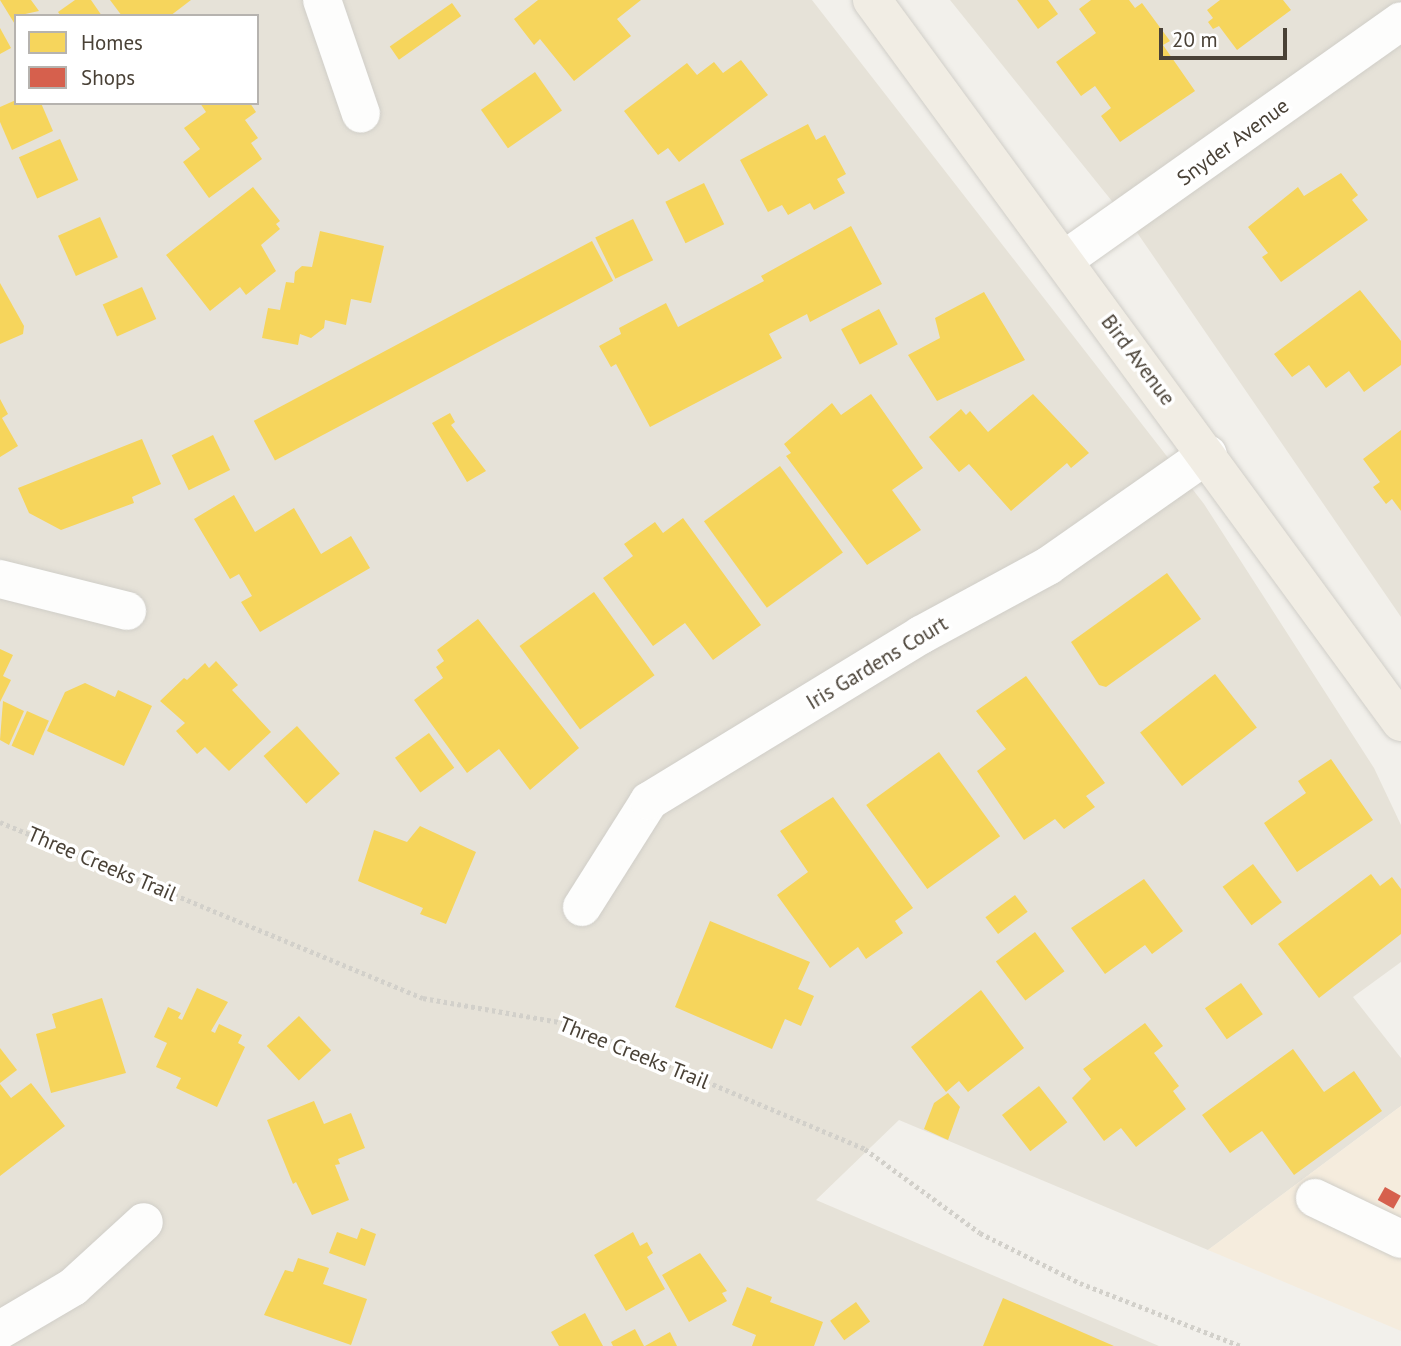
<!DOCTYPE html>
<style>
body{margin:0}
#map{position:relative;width:1401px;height:1346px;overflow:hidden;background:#f2f0eb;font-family:"PT Sans",sans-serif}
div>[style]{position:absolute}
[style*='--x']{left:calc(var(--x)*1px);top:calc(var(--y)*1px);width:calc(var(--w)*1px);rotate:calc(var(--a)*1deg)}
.residential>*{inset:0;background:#e6e2d8}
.commercial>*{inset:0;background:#f5ecdd}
.homes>*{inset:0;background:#f6d55c;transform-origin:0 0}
.shops>*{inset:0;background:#d6604d;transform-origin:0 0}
.path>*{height:4.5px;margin-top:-2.25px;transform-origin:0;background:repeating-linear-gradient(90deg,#d2d0ca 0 3.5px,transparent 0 7px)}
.roads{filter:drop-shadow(0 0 2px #d0cec8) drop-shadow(0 0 2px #d0cec8)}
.minor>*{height:38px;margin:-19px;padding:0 19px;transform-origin:19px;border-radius:19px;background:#fdfdfc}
.major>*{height:38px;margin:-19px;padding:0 19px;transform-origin:19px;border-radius:19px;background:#f1ede4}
span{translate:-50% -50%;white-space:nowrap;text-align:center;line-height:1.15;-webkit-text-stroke:7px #fff;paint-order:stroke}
.street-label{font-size:21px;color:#494136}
.legend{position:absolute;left:14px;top:14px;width:245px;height:91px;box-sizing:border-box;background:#fff;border:2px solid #b6b3af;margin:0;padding:9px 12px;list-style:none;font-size:21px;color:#494136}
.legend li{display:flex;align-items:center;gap:14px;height:35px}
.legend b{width:35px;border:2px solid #b6b3af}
.scale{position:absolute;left:1159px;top:28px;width:128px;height:32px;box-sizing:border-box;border:4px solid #494136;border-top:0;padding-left:9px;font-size:21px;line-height:24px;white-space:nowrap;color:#494136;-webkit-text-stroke:5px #fff;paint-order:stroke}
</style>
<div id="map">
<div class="residential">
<div style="clip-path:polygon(evenodd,0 0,812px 0,1204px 504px,1374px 768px,1401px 825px,1401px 962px,1353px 997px,1401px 1058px,1401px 1106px,1208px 1250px,899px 1120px,816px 1200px,1159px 1346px,0 1346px,0 0,16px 16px,257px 16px,257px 103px,16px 103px,16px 16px)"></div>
<div style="clip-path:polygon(950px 0,1401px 0,1401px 617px,1136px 231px)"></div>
</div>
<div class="commercial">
<div style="clip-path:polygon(1401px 1106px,1401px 1331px,1208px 1250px)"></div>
</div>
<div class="homes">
<div style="clip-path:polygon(0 0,31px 0,39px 11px,16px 16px,16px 26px)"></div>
<div style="clip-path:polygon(75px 0,91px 0,102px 16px,61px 16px,58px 12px)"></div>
<div style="clip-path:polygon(110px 0,191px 0,170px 16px,122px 16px)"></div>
<div style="clip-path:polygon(538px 0,641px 0,617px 19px,631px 36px,574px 81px,540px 39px,534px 45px,514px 19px)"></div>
<div style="clip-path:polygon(1017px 0,1048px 0,1058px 14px,1038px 29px)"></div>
<div style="clip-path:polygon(1091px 0,1129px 0,1135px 8px,1142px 3px,1170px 41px,1163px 45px,1195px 91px,1120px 142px,1101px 116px,1111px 108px,1095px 86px,1081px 96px,1056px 62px,1096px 33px,1079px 9px)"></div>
<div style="clip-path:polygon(1220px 0,1283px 0,1291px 10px,1237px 50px,1219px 26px,1213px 29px,1208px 22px,1213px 18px,1207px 10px)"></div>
<div style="left:452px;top:3px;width:16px;height:76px;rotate:55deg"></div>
<div style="clip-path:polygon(0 28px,11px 48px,0 54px)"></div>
<div style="clip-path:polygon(741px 60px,768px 95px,679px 162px,668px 148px,658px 155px,624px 111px,687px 63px,697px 75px,714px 62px,723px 73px)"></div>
<div style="left:535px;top:72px;width:47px;height:66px;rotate:55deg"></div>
<div style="clip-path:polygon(16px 100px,41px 103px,53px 131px,12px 150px,0 122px,0 107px)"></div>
<div style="clip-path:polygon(200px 103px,250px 103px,256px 112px,245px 120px,258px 138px,251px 143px,262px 159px,209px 198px,183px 162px,200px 149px,184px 128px,206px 112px)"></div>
<div style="clip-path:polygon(808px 124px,816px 140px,825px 135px,846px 174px,837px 179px,845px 193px,814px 210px,810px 203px,788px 215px,782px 205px,768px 212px,740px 160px)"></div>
<div style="left:60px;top:139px;width:45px;height:45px;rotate:66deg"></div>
<div style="clip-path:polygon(1341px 173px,1358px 195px,1352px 200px,1368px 220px,1281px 282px,1262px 257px,1268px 253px,1248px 227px,1298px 187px,1304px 196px)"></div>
<div style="left:704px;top:183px;width:46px;height:43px;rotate:64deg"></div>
<div style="clip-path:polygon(253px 187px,280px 221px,276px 224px,280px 229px,261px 245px,276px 271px,246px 295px,240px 287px,210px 311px,166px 255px)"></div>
<div style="left:100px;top:217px;width:44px;height:46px;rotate:66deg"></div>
<div style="left:633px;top:219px;width:46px;height:42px;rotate:64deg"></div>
<div style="clip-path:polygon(851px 226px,882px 284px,810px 322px,807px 314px,769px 334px,782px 358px,650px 427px,616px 364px,611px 367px,599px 346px,621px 334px,619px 328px,666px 303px,678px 327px,764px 281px,761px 276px)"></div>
<div style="clip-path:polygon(320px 231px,384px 246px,371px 303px,351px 299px,346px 325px,325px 320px,324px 328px,311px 338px,300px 334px,298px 345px,262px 338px,268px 308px,280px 310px,286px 282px,294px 283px,295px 272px,302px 266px,312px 267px)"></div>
<div style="left:592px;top:241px;width:45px;height:383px;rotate:62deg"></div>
<div style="clip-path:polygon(0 283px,24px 326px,23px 334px,0 344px)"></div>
<div style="left:142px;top:287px;width:35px;height:43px;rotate:66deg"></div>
<div style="clip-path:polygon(1360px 290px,1401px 341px,1401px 365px,1364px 392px,1349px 371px,1326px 388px,1309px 365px,1292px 377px,1274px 354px)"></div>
<div style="clip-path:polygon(984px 292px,1025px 360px,937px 401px,908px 355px,940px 338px,935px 318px)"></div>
<div style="left:879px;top:309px;width:40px;height:43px;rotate:62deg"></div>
<div style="clip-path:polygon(871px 394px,923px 468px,892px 490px,921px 530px,867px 565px,786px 456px,791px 453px,784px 444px,832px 403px,841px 415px)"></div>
<div style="clip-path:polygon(1033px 394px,1089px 453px,1071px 468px,1067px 463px,1011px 511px,969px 464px,959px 472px,929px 437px,961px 409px,966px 415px,970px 411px,988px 432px)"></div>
<div style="clip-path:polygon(0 399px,8px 414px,2px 418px,18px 446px,0 457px)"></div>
<div style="clip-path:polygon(450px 413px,455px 422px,451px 425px,486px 471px,467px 482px,432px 423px)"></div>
<div style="clip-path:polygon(1401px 430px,1401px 511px,1392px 499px,1386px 504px,1373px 487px,1380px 482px,1363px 459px)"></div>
<div style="left:213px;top:435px;width:39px;height:46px;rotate:64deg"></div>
<div style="clip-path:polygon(142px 439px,161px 484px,132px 497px,134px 503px,61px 530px,29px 513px,18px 488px)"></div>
<div style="left:780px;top:466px;width:107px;height:94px;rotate:54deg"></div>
<div style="clip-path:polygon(234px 495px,255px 532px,294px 508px,321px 554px,351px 536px,370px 568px,260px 632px,241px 602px,252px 596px,239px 574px,230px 579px,194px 519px)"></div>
<div style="clip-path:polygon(683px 518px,761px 625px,713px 660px,685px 623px,653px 646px,603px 578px,633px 556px,624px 544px,655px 522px,663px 533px)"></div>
<div style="clip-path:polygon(1167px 573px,1201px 619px,1106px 687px,1099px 685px,1071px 642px)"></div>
<div style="left:594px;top:592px;width:103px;height:92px;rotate:54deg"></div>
<div style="clip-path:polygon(478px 619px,579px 748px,530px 790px,499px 749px,467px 773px,414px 700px,443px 678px,436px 667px,444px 661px,437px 650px)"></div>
<div style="clip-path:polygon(0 649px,13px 655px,3px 676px,11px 680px,0 702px)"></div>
<div style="clip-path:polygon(216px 661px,238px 685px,232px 690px,271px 732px,229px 771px,205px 747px,197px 754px,176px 731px,185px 723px,160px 701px,184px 678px,187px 680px,205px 663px,209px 668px)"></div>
<div style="left:1215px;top:674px;width:68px;height:95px;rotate:52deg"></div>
<div style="clip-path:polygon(1026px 676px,1105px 783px,1086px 796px,1095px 807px,1064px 829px,1055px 819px,1024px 840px,977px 771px,1006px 749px,976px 711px)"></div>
<div style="clip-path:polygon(85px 683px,115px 697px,118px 690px,152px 706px,124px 766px,47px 731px,65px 692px)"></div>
<div style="clip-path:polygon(3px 701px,24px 711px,9px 745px,0 740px)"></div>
<div style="left:27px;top:711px;width:24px;height:38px;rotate:24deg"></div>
<div style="left:297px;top:726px;width:64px;height:45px;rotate:48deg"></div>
<div style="left:429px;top:733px;width:43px;height:42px;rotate:54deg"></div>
<div style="left:939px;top:752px;width:104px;height:90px;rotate:54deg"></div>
<div style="clip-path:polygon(1331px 759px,1373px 820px,1297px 872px,1264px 823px,1306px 793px,1298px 781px)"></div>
<div style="clip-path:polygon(833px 797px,913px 908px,895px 921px,903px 933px,866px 959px,858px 947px,830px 968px,777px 895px,808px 872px,780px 831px)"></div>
<div style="clip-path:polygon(420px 826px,476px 852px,446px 924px,420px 914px,423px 908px,358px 881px,374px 830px,407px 842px)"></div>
<div style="left:1253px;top:864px;width:48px;height:38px;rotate:53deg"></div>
<div style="clip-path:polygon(1371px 874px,1380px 886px,1392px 877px,1401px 889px,1401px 934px,1319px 998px,1278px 944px)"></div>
<div style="clip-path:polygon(1144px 879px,1183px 931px,1152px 954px,1145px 945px,1105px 974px,1071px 928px)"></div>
<div style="left:1015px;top:895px;width:21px;height:37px;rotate:53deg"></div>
<div style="clip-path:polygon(710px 921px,810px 962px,798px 989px,814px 996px,801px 1026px,785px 1019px,772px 1049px,675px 1007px)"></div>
<div style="left:1035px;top:932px;width:49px;height:49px;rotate:53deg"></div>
<div style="left:1241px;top:983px;width:38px;height:44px;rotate:55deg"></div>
<div style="clip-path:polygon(197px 988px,228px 1002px,211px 1031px,215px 1033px,219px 1024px,242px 1035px,238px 1043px,245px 1047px,217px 1107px,176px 1088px,181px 1078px,156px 1067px,167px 1043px,154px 1037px,168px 1007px,181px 1013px,178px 1018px,182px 1020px)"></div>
<div style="clip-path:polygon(981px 990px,1024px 1048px,968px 1092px,959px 1081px,946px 1092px,911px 1047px)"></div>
<div style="clip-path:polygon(102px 998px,126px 1073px,51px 1093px,36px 1034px,56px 1028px,52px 1014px)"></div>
<div style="left:299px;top:1016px;width:47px;height:44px;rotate:47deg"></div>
<div style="clip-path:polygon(1145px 1023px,1163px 1046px,1154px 1053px,1179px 1086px,1173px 1091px,1186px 1109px,1136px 1147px,1121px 1128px,1104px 1141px,1072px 1098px,1091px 1079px,1083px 1069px)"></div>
<div style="clip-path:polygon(0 1048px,17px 1070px,0 1083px)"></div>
<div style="clip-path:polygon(1293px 1049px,1324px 1092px,1354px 1071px,1382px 1111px,1294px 1175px,1262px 1131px,1230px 1153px,1202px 1115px)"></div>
<div style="clip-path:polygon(31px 1083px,65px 1126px,0 1176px,0 1084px,11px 1098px)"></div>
<div style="left:1039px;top:1086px;width:46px;height:47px;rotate:52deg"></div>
<div style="clip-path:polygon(948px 1093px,960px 1107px,948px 1140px,924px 1129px,934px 1103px)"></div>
<div style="clip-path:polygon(314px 1101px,324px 1124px,351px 1113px,365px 1148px,338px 1159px,340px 1164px,335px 1165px,349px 1200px,312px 1215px,296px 1182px,293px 1184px,267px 1120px)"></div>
<div style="clip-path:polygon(361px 1228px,376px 1234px,365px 1266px,329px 1253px,337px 1232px,357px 1239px)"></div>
<div style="clip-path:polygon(633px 1232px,640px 1246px,647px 1242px,653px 1253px,647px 1257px,665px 1289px,626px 1311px,594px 1255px)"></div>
<div style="clip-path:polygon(700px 1253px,727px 1291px,722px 1293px,727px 1301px,689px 1322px,662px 1275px)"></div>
<div style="clip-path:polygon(298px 1258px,329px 1268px,323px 1284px,367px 1299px,351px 1345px,264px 1315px,285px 1270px,293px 1272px)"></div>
<div style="clip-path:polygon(747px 1287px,772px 1297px,770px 1302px,823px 1322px,814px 1346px,752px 1346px,756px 1335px,732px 1325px)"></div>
<div style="clip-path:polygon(1003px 1298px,1114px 1346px,983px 1346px)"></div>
<div style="left:856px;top:1302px;width:24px;height:32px;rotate:54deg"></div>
<div style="clip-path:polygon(585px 1313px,603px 1346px,559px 1346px,551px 1332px)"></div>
<div style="clip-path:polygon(635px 1329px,644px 1346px,613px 1346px,611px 1342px)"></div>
<div style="clip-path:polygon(670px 1332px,677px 1346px,645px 1346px)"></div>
</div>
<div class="shops">
<div style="left:1385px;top:1187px;width:18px;height:15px;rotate:29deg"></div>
</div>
<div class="path">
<div style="--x:0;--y:822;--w:458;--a:22.6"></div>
<div style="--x:423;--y:998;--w:150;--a:10"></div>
<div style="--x:571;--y:1024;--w:319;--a:23"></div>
<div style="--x:865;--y:1149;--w:142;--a:36.1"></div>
<div style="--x:980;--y:1233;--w:112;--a:26.6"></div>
<div style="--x:1080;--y:1283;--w:173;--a:21.4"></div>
</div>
<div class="roads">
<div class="minor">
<div style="--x:322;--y:0;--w:120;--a:71.1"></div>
<div style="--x:1064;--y:260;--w:413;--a:-35.3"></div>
<div style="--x:0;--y:579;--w:131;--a:14.1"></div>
<div style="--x:582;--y:907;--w:125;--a:-57.7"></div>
<div style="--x:649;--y:801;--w:319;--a:-31.4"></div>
<div style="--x:921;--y:635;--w:145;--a:-28.5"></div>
<div style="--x:1048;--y:566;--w:195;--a:-35"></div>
<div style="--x:1315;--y:1198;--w:95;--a:25.5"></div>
<div style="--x:0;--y:1330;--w:85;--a:-30.5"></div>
<div style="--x:73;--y:1287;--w:96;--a:-42.5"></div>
</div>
<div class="major">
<div style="--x:872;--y:0;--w:895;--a:53.77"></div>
</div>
</div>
<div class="street-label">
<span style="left:1233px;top:142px;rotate:-36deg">Snyder Avenue</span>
<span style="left:1138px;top:360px;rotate:53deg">Bird Avenue</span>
<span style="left:877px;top:663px;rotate:-31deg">Iris Gardens Court</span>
<span style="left:102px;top:864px;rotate:23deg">Three Creeks Trail</span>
<span style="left:634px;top:1053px;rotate:22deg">Three Creeks Trail</span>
</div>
<ul class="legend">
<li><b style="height:19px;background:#f6d55c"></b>Homes</li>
<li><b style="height:19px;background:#d6604d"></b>Shops</li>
</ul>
<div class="scale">20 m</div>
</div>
